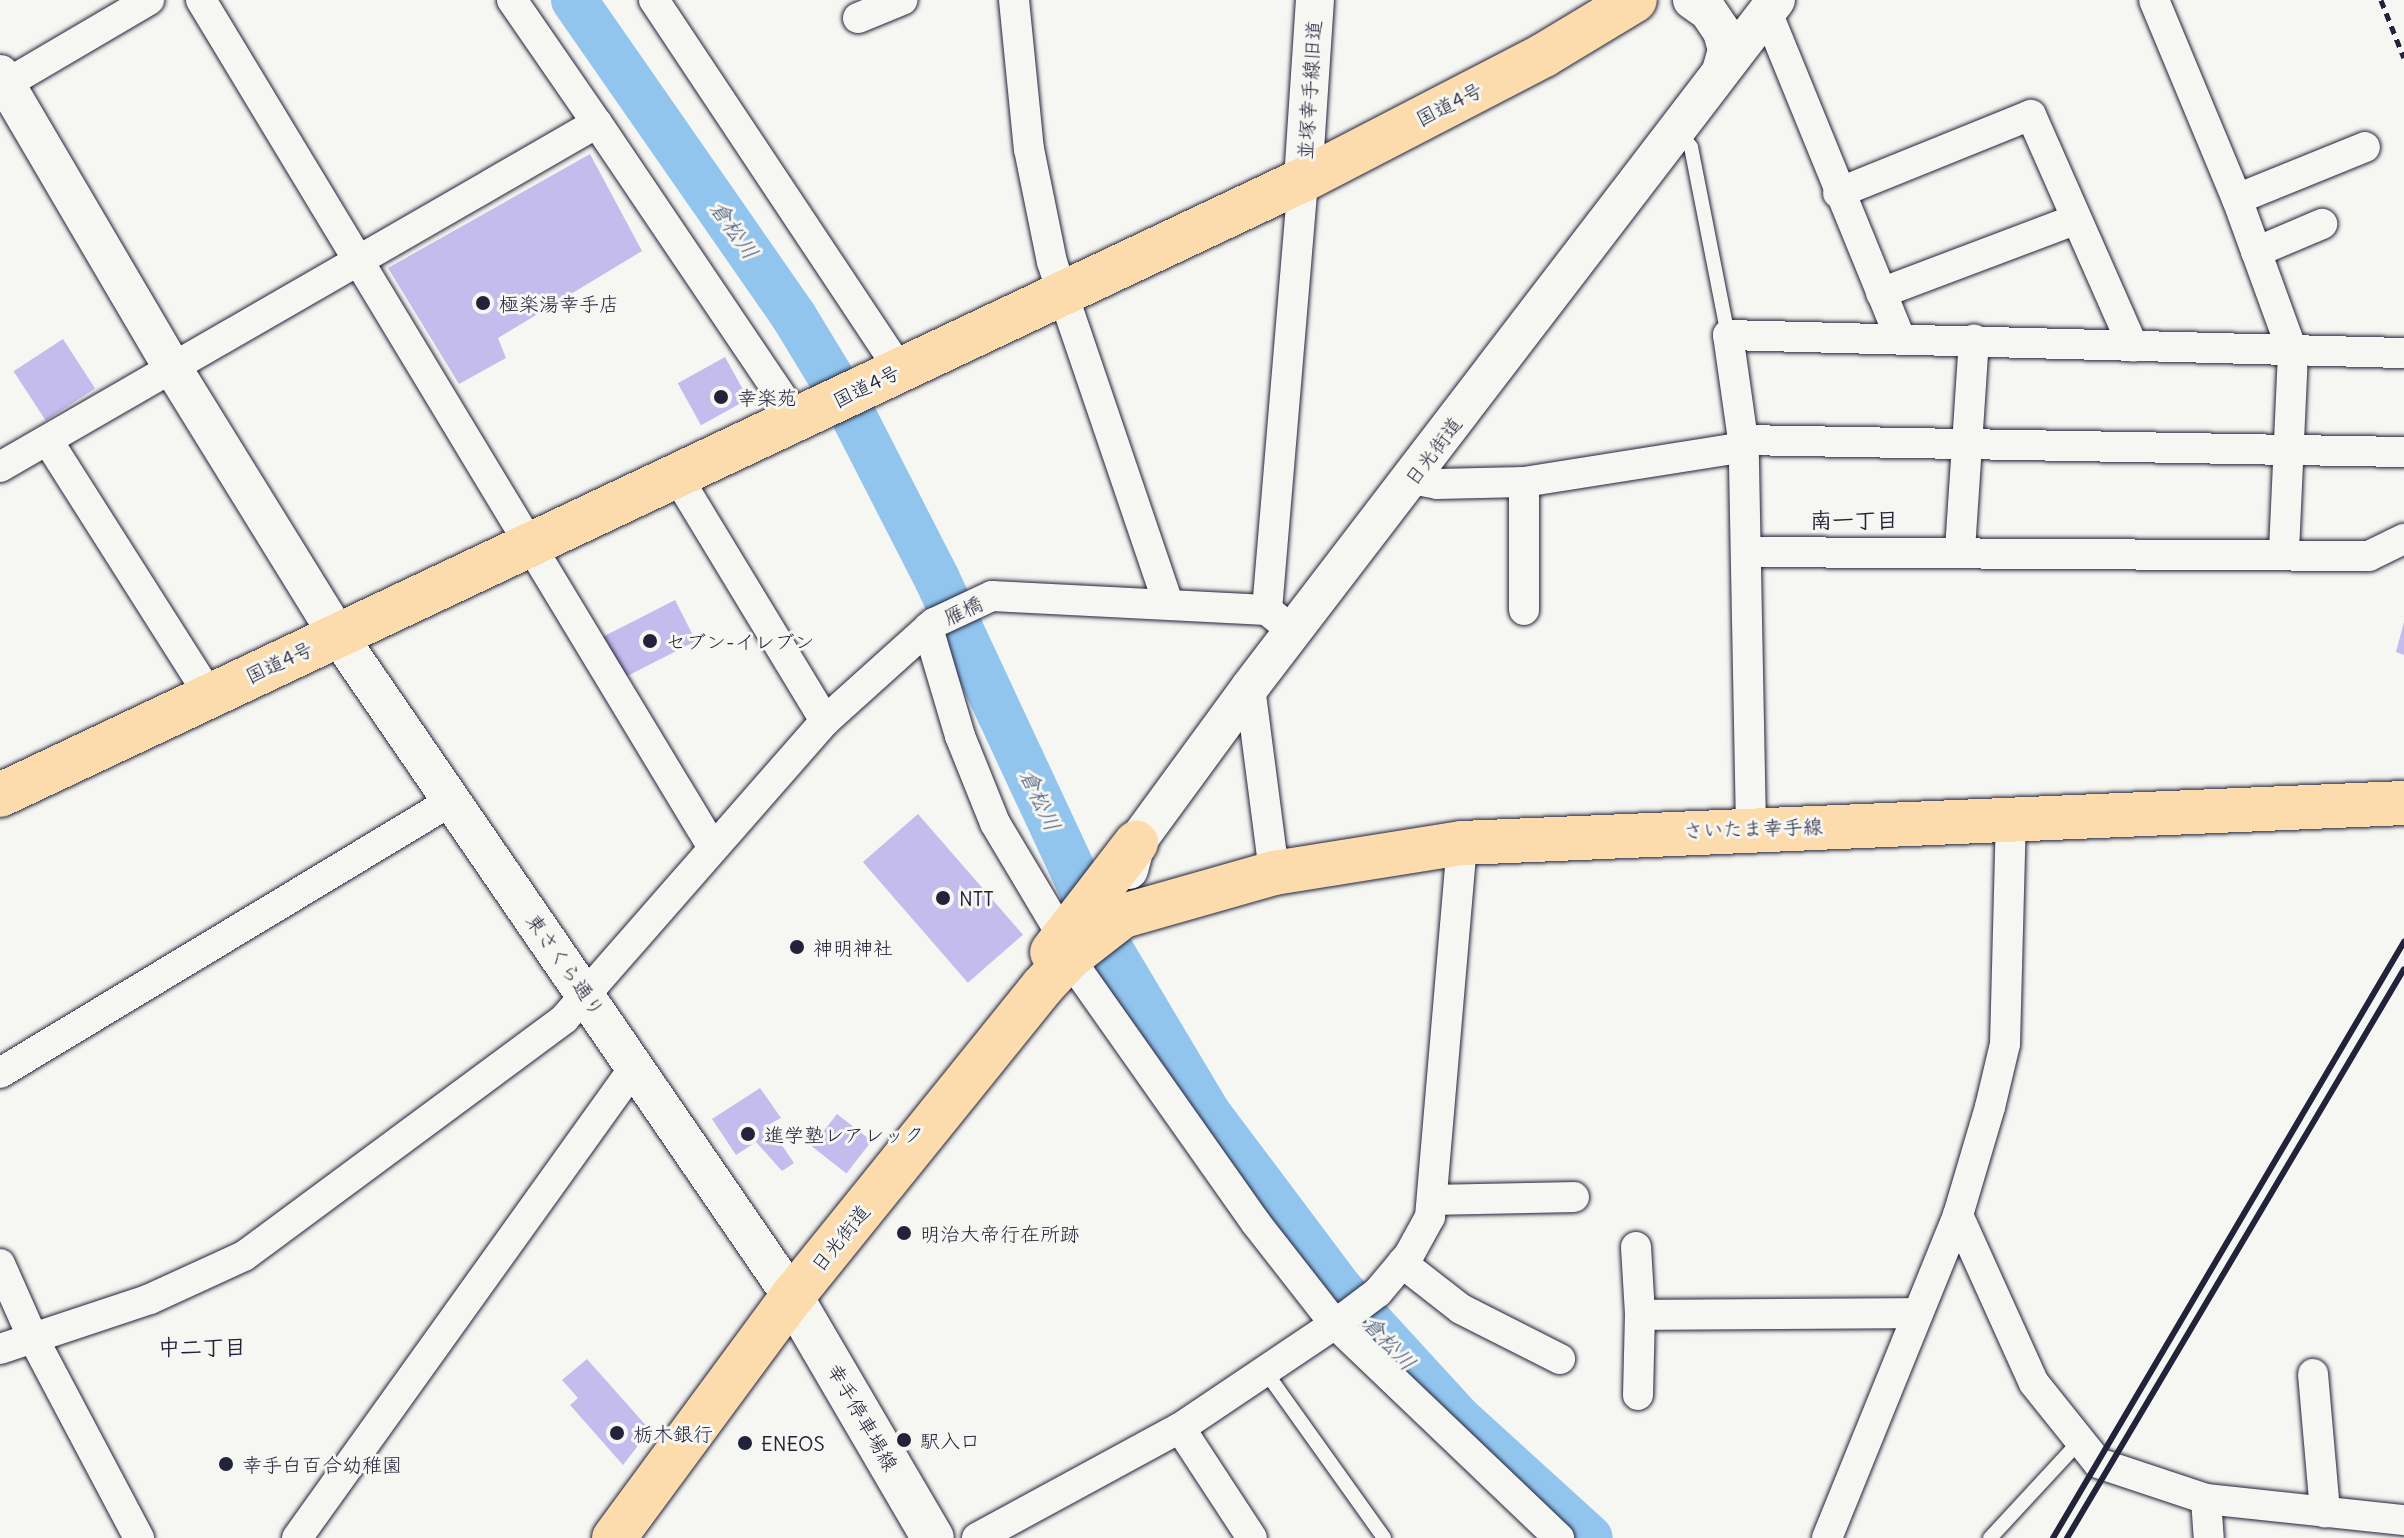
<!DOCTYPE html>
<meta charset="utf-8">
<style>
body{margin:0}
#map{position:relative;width:2404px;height:1538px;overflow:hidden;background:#f6f6f2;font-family:Delius,"Klee One",sans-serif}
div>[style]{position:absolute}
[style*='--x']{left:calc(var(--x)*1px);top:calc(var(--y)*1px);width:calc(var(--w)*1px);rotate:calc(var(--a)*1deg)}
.river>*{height:46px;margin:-23px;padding:0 23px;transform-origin:23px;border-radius:23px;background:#91c5ee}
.building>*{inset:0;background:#c5bcee;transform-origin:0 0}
.path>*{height:5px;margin-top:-2.5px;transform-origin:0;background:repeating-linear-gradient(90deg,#22223b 0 8px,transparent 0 14px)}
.roads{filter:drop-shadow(0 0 2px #22223b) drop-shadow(0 0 2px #22223b)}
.service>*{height:14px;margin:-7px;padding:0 7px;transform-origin:7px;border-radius:7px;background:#f6f6f2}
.minor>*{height:30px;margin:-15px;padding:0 15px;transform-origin:15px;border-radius:15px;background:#f6f6f2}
.tertiary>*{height:38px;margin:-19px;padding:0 19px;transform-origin:19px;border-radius:19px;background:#f6f6f2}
.secondary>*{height:42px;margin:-21px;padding:0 21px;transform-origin:21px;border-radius:21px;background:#f6f6f2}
.primary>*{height:44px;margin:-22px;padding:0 22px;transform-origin:22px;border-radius:22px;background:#fcdcac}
.trunk>*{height:44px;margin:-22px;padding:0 22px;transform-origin:22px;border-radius:22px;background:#fcdcac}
.rail>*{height:6px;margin:-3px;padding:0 3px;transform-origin:3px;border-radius:3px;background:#22223b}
.dots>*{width:22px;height:22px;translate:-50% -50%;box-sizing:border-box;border:4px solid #f6f6f2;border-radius:50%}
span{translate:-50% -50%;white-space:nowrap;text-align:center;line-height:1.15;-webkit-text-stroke:6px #f6f6f2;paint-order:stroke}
.street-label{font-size:20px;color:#22223b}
.poi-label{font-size:20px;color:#22223b}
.left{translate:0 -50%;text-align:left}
.water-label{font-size:22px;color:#435371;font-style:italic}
.neighbourhood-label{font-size:22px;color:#22223b;font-weight:700}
</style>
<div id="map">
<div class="river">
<div style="--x:574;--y:0;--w:384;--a:55.2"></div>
<div style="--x:793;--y:315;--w:108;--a:58.7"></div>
<div style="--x:849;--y:407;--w:193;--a:62.9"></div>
<div style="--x:937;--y:579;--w:403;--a:65"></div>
<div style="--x:1107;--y:944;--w:196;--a:59.2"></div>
<div style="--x:1207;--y:1112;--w:220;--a:53.1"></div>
<div style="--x:1339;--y:1288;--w:176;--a:47.5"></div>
<div style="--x:1458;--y:1418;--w:178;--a:42.3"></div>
</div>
<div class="building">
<div style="clip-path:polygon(590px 154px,642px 251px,498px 338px,506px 358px,459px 384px,388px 268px)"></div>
<div style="left:63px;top:339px;width:59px;height:59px;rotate:57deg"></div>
<div style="left:725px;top:357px;width:48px;height:54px;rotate:61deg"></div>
<div style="left:675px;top:600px;width:46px;height:83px;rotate:63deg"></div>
<div style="clip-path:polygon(2404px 622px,2404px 655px,2396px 652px)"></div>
<div style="left:918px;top:814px;width:160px;height:73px;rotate:49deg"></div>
<div style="clip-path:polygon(760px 1088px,781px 1118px,768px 1125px,794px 1163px,782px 1171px,756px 1142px,736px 1155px,712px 1119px)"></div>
<div style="left:837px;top:1114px;width:44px;height:41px;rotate:38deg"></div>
<div style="clip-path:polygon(587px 1359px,650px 1430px,623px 1465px,570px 1405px,578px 1398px,562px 1380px)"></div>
</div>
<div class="path">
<div style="--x:2381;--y:0;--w:62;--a:68.4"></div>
</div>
<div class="roads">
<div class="service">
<div style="--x:1678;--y:131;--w:21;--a:51"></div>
<div style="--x:1691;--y:147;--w:192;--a:78.9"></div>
<div style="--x:1265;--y:1371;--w:205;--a:54.5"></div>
<div style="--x:1990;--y:1538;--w:129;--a:-47.2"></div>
</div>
<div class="minor">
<div style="--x:201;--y:0;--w:988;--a:58.87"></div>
<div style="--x:512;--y:0;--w:150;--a:55.4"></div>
<div style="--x:654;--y:0;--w:444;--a:56.4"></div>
<div style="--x:1014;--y:0;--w:150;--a:84.3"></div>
<div style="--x:1029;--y:149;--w:115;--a:78.5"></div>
<div style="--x:1052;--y:262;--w:360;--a:71.2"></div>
<div style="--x:2154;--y:0;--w:216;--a:67.4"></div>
<div style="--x:2237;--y:199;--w:164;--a:70"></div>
<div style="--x:2293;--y:353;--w:202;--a:92.6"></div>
<div style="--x:1767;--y:12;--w:350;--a:67.8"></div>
<div style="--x:858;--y:18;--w:48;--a:-22.2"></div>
<div style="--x:6;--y:84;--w:166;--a:-30.4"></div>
<div style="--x:1838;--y:193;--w:208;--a:-22"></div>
<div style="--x:2031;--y:115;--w:253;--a:66.2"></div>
<div style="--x:2237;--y:199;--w:138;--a:-22.1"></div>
<div style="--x:2256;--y:252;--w:72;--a:-23"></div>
<div style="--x:1881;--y:293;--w:206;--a:-20.7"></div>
<div style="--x:1742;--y:440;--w:662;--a:1.04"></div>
<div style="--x:48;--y:441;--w:301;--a:57.6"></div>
<div style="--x:0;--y:467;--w:689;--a:-29.95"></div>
<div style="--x:597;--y:123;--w:358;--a:56"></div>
<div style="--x:678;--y:478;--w:284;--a:58.8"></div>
<div style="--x:1412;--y:479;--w:25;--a:11"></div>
<div style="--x:1437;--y:484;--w:87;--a:-1.3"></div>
<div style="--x:1524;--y:482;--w:223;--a:-9"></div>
<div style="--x:1524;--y:482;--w:128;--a:90"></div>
<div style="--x:1960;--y:550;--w:211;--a:-86.2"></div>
<div style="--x:1747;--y:552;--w:622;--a:0.37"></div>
<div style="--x:2369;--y:556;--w:39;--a:-26"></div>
<div style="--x:1267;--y:610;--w:432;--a:-85.2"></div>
<div style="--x:928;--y:628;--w:113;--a:73.5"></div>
<div style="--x:960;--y:736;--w:94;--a:68.1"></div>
<div style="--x:995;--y:823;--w:133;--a:59.2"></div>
<div style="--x:1250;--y:687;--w:188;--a:82.6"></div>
<div style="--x:1751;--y:828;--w:381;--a:-91.1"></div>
<div style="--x:1744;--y:447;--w:113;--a:-98.1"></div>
<div style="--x:1728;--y:335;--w:676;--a:1.53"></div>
<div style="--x:1069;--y:958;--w:324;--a:54.8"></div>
<div style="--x:1256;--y:1223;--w:128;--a:52"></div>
<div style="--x:1335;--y:1324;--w:310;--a:43.7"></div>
<div style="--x:0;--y:1073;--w:527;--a:-31.09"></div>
<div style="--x:1432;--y:1200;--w:142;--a:-1.2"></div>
<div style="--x:1958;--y:1215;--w:184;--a:65.7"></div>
<div style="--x:2034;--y:1383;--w:102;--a:51.3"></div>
<div style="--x:2098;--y:1463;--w:114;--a:18.4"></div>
<div style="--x:2206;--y:1499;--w:199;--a:6.1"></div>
<div style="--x:1636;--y:1247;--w:68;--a:86.6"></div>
<div style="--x:1402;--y:1263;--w:75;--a:37.9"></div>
<div style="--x:1461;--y:1309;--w:111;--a:26.8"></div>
<div style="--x:0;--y:1264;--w:77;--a:66.1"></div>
<div style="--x:31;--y:1334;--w:231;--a:62.1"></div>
<div style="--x:0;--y:1349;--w:158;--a:-18.4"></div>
<div style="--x:150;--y:1299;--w:103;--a:-24.6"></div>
<div style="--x:244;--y:1256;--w:398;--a:-36.5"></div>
<div style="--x:564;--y:1019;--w:396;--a:-48.8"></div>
<div style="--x:825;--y:721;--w:147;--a:-42"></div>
<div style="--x:934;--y:623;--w:64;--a:-25"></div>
<div style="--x:992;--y:596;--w:275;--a:2.9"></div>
<div style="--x:1267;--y:610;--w:33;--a:39"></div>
<div style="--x:2313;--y:1374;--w:139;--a:85"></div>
<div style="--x:1638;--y:1395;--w:80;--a:-88.6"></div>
<div style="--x:1640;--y:1315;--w:278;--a:-0.4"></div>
<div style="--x:1180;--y:1428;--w:131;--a:56.8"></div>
<div style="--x:2206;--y:1499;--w:39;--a:86"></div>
<div style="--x:297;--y:1538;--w:582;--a:-54.37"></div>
<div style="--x:977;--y:1538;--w:231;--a:-28.5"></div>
<div style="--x:1180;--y:1428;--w:199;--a:-33.9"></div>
<div style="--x:1345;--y:1317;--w:41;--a:-37.1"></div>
<div style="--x:1378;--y:1292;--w:48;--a:-50"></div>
<div style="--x:1409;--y:1255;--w:43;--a:-61.1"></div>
<div style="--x:1430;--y:1217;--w:375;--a:-85.1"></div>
<div style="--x:1827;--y:1538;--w:349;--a:-67.9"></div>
<div style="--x:1958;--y:1215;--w:113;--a:-73.5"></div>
<div style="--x:1990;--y:1107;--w:65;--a:-76.6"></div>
<div style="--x:2005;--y:1044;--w:223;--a:-88.5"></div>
</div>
<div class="tertiary">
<div style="--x:1692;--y:0;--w:19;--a:35"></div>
<div style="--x:1708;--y:11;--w:25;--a:56"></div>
<div style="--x:1722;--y:32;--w:19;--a:74"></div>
<div style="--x:1727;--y:50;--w:22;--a:106"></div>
<div style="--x:0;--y:74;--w:340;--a:59.6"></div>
<div style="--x:172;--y:367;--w:314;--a:58.3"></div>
<div style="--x:337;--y:634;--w:804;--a:55.54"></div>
<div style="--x:1303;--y:180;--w:180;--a:-86.2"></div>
<div style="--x:1129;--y:870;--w:28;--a:-75"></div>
<div style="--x:1136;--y:843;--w:193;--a:-53.8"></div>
<div style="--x:1250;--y:687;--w:865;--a:-52.56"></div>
</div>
<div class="secondary">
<div style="--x:792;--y:1297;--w:279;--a:59.7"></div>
</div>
<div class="primary">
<div style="--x:1052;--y:952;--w:138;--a:-52.4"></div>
<div style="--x:614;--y:1538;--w:300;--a:-53.6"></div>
<div style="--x:792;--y:1297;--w:398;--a:-51.1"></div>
<div style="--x:1042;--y:987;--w:40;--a:-47"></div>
<div style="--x:1069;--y:958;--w:68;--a:-37.9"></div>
<div style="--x:1123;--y:916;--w:157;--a:-15.9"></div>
<div style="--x:1274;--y:873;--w:190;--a:-9.1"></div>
<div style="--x:1462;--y:843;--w:943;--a:-2.43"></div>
</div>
<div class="trunk">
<div style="--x:0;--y:795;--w:1441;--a:-25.27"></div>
<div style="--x:1303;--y:180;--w:271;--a:-27.4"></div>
<div style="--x:1544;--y:55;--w:106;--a:-31.1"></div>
</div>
</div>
<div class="rail">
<div style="--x:2053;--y:1538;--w:692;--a:-59.51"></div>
<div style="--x:2067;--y:1538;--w:661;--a:-59.36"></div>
</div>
<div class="dots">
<div style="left:483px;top:303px;background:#22223b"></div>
<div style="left:721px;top:397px;background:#22223b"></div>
<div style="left:650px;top:641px;background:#22223b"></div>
<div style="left:943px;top:898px;background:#22223b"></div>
<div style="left:797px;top:947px;background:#22223b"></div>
<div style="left:748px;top:1134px;background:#22223b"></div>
<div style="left:904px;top:1233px;background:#22223b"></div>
<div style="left:617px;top:1433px;background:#22223b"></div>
<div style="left:904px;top:1440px;background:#22223b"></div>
<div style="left:745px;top:1443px;background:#22223b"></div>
<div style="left:226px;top:1464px;background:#22223b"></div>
</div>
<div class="street-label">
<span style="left:1309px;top:90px;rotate:-86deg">並塚幸手線旧道</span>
<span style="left:1449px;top:104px;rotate:-27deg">国道4号</span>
<span style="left:866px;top:386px;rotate:-26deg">国道4号</span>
<span style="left:1433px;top:451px;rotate:-53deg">日光街道</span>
<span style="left:963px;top:610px;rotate:-25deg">雁橋</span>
<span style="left:279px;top:662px;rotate:-25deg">国道4号</span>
<span style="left:1753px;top:828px;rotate:-2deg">さいたま幸手線</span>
<span style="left:566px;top:965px;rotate:55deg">東さくら通り</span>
<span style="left:840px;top:1238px;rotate:-51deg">日光街道</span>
<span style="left:863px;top:1417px;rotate:60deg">幸手停車場線</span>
</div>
<div class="poi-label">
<span class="left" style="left:499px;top:303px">極楽湯幸手店</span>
<span class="left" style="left:737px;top:397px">幸楽苑</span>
<span class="left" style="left:666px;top:641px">セブン-イレブン</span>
<span class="left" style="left:959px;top:898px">NTT</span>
<span class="left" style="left:813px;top:947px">神明神社</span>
<span class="left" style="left:764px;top:1134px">進学塾レアレック</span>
<span class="left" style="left:920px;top:1233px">明治大帝行在所跡</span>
<span class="left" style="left:633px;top:1433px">栃木銀行</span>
<span class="left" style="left:920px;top:1440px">駅入口</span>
<span class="left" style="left:761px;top:1443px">ENEOS</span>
<span class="left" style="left:242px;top:1464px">幸手白百合幼稚園</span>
</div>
<div class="water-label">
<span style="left:734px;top:230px;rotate:55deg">倉松川</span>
<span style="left:1040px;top:800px;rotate:65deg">倉松川</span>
<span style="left:1389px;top:1343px;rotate:47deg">倉松川</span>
</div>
<div class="neighbourhood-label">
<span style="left:1854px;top:521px">南一丁目</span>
<span style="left:202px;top:1348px">中二丁目</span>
</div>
</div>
